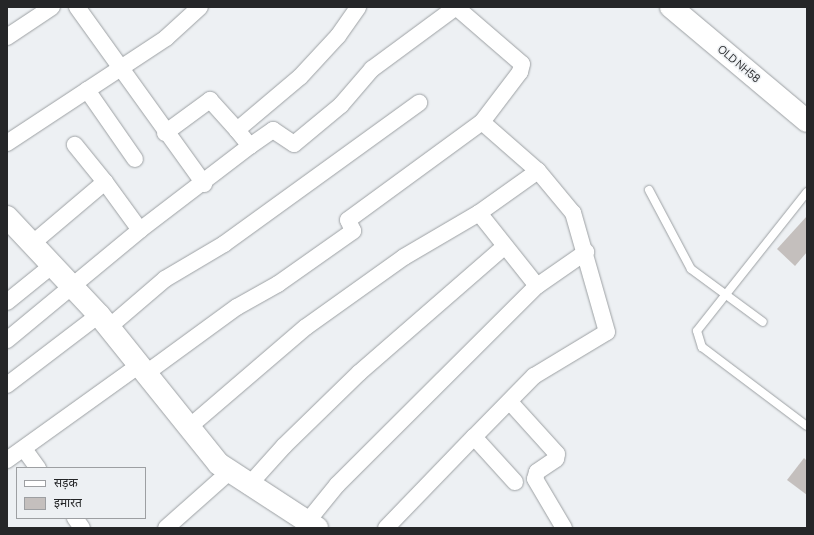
<!DOCTYPE html>
<meta charset="utf-8">
<style>
body{margin:0}
#map{position:relative;width:814px;height:535px;overflow:hidden;background:#edf0f3;font-family:Manrope,"Noto Sans Devanagari",sans-serif}
div>[style]{position:absolute}
[style*='--x']{left:calc(var(--x)*1px);top:calc(var(--y)*1px);width:calc(var(--w)*1px);rotate:calc(var(--a)*1deg)}
.building>*{inset:0;background:#c4bfbd}
.roads{filter:drop-shadow(0 0 1px #9ca0a3) drop-shadow(0 0 1px #9ca0a3)}
.lane>*{height:8px;margin:-4px;padding:0 4px;transform-origin:4px;border-radius:4px;background:#fff}
.street>*{height:16px;margin:-8px;padding:0 8px;transform-origin:8px;border-radius:8px;background:#fff}
.secondary>*{height:22px;margin:-11px;padding:0 11px;transform-origin:11px;border-radius:11px;background:#fff}
.primary>*{height:22px;margin:-11px;padding:0 11px;transform-origin:11px;border-radius:11px;background:#fff}
span{translate:-50% -50%;white-space:nowrap;text-align:center;line-height:1.15;-webkit-text-stroke:3px #edf0f3;paint-order:stroke}
.street-label{font-size:11px;color:#252628}
.frame{position:absolute;inset:0;border:8px solid #252628;pointer-events:none}
.legend{position:absolute;left:16px;top:467px;width:130px;height:52px;box-sizing:border-box;background:#edf0f3;border:1px solid #9d9fa2;margin:0;padding:5px 7px;list-style:none;font-size:12px;color:#252628}
.legend li{display:flex;align-items:center;gap:8px;height:20px}
.legend b{width:20px;border:1px solid #9d9fa2}
</style>
<div id="map">
<div class="building">
<div style="clip-path:polygon(807px 216px,807px 252px,795px 266px,777px 249px)"></div>
<div style="clip-path:polygon(804px 458px,807px 461px,807px 495px,787px 480px)"></div>
</div>
<div class="roads">
<div class="lane">
<div style="--x:649;--y:190;--w:89;--a:62"></div>
<div style="--x:691;--y:269;--w:89;--a:36.4"></div>
<div style="--x:807;--y:192;--w:177;--a:128.4"></div>
<div style="--x:697;--y:331;--w:17;--a:73"></div>
<div style="--x:702;--y:347;--w:131;--a:37"></div>
</div>
<div class="street">
<div style="--x:77;--y:7;--w:218;--a:54.3"></div>
<div style="--x:456;--y:7;--w:87;--a:40.8"></div>
<div style="--x:522;--y:64;--w:8;--a:104"></div>
<div style="--x:520;--y:72;--w:63;--a:127.2"></div>
<div style="--x:482;--y:122;--w:74;--a:41.2"></div>
<div style="--x:538;--y:171;--w:72;--a:144.6"></div>
<div style="--x:479;--y:213;--w:93;--a:51.5"></div>
<div style="--x:7;--y:37;--w:54;--a:-33.7"></div>
<div style="--x:87;--y:90;--w:84;--a:55.2"></div>
<div style="--x:165;--y:133;--w:56;--a:-36.3"></div>
<div style="--x:210;--y:100;--w:40;--a:48"></div>
<div style="--x:7;--y:143;--w:191;--a:-33.4"></div>
<div style="--x:166;--y:38;--w:46;--a:-42.4"></div>
<div style="--x:250;--y:146;--w:28;--a:-35"></div>
<div style="--x:273;--y:130;--w:25;--a:34"></div>
<div style="--x:294;--y:144;--w:61;--a:-39.7"></div>
<div style="--x:341;--y:105;--w:48;--a:-49.3"></div>
<div style="--x:372;--y:69;--w:104;--a:-36.4"></div>
<div style="--x:105;--y:182;--w:59;--a:53.9"></div>
<div style="--x:140;--y:230;--w:138;--a:-37.4"></div>
<div style="--x:250;--y:146;--w:21;--a:-129"></div>
<div style="--x:237;--y:130;--w:82;--a:-40.1"></div>
<div style="--x:300;--y:77;--w:56;--a:-47.2"></div>
<div style="--x:338;--y:36;--w:35;--a:-55"></div>
<div style="--x:34;--y:242;--w:93;--a:-40.2"></div>
<div style="--x:105;--y:182;--w:48;--a:-129"></div>
<div style="--x:7;--y:302;--w:60;--a:-39"></div>
<div style="--x:109;--y:327;--w:74;--a:-40.6"></div>
<div style="--x:165;--y:279;--w:69;--a:-30.7"></div>
<div style="--x:224;--y:244;--w:241;--a:-35.9"></div>
<div style="--x:7;--y:340;--w:173;--a:-39.6"></div>
<div style="--x:145;--y:374;--w:114;--a:-36.1"></div>
<div style="--x:237;--y:307;--w:47;--a:-29.3"></div>
<div style="--x:278;--y:284;--w:92;--a:-35.2"></div>
<div style="--x:353;--y:231;--w:12;--a:-114"></div>
<div style="--x:348;--y:220;--w:166;--a:-36.2"></div>
<div style="--x:7;--y:385;--w:116;--a:-37.3"></div>
<div style="--x:510;--y:402;--w:70;--a:47.9"></div>
<div style="--x:557;--y:454;--w:5;--a:101"></div>
<div style="--x:556;--y:459;--w:23;--a:146"></div>
<div style="--x:537;--y:472;--w:7;--a:106"></div>
<div style="--x:535;--y:479;--w:57;--a:59.4"></div>
<div style="--x:188;--y:428;--w:155;--a:-40.6"></div>
<div style="--x:306;--y:327;--w:120;--a:-35.5"></div>
<div style="--x:404;--y:257;--w:87;--a:-30.4"></div>
<div style="--x:24;--y:449;--w:24;--a:54"></div>
<div style="--x:7;--y:460;--w:163;--a:-35.7"></div>
<div style="--x:515;--y:482;--w:61;--a:-132.3"></div>
<div style="--x:474;--y:437;--w:86;--a:-45.5"></div>
<div style="--x:534;--y:376;--w:85;--a:-31.1"></div>
<div style="--x:607;--y:332;--w:124;--a:-105.9"></div>
<div style="--x:573;--y:213;--w:55;--a:-129.8"></div>
<div style="--x:248;--y:486;--w:54;--a:-48"></div>
<div style="--x:284;--y:446;--w:105;--a:-44.2"></div>
<div style="--x:359;--y:373;--w:192;--a:-41"></div>
<div style="--x:75;--y:518;--w:12;--a:55"></div>
<div style="--x:307;--y:522;--w:48;--a:-51"></div>
<div style="--x:337;--y:485;--w:282;--a:-44.9"></div>
<div style="--x:537;--y:286;--w:60;--a:-34.8"></div>
<div style="--x:166;--y:528;--w:84;--a:-41.6"></div>
<div style="--x:386;--y:528;--w:127;--a:-46"></div>
</div>
<div class="secondary">
<div style="--x:7;--y:217;--w:134;--a:46.8"></div>
<div style="--x:99;--y:315;--w:191;--a:51.2"></div>
<div style="--x:219;--y:464;--w:117;--a:33.1"></div>
</div>
<div class="primary">
<div style="--x:671;--y:7;--w:177;--a:40"></div>
</div>
</div>
<div class="street-label">
<span style="left:739px;top:64px;rotate:40deg">OLD NH58</span>
</div>
<div class="frame"></div>
<ul class="legend">
<li><b style="height:5px;background:#fff"></b>सड़क</li>
<li><b style="height:11px;background:#c4bfbd"></b>इमारत</li>
</ul>
</div>
